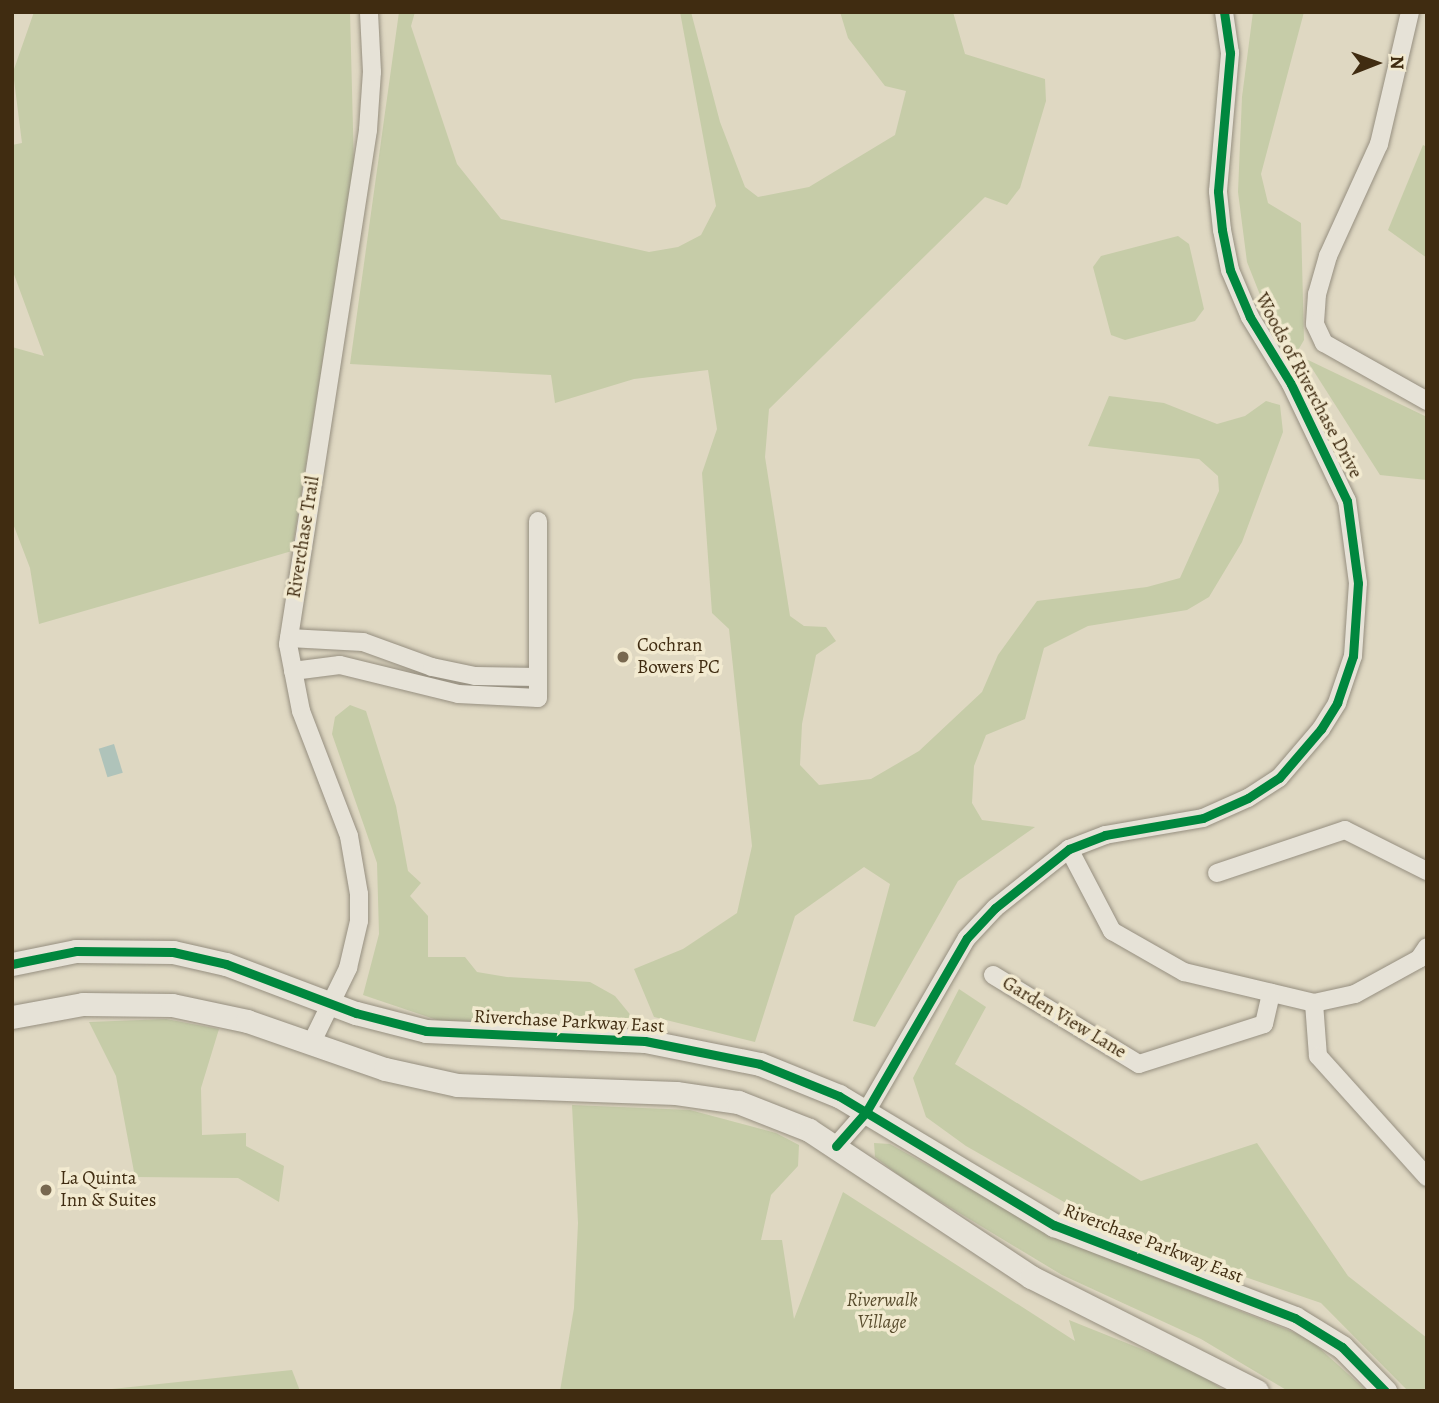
<!DOCTYPE html>
<style>
body{margin:0}
#map{position:relative;width:1439px;height:1403px;overflow:hidden;background:#dfd8c2;font-family:Alegreya,serif}
div>[style]{position:absolute}
[style*='--x']{left:calc(var(--x)*1px);top:calc(var(--y)*1px);width:calc(var(--w)*1px);rotate:calc(var(--a)*1deg)}
.green>*{inset:0;background:#c6cca8}
.water>*{inset:0;background:#afc3ba;transform-origin:0 0}
.roads{filter:drop-shadow(0 0 2px #968f80) drop-shadow(0 0 2px #968f80)}
.minor>*{height:18px;margin:-9px;padding:0 9px;transform-origin:9px;border-radius:9px;background:#e6e2d7}
.tertiary>*{height:23px;margin:-11.5px;padding:0 11.5px;transform-origin:11.5px;border-radius:11.5px;background:#e6e2d7}
.cycleway>*{height:9px;margin:-4.5px;padding:0 4.5px;transform-origin:4.5px;border-radius:4.5px;background:#00873e}
.dots>*{width:19px;height:19px;translate:-50% -50%;box-sizing:border-box;border:4px solid #f2ead0;border-radius:50%}
span{translate:-50% -50%;white-space:nowrap;text-align:center;line-height:1.15;-webkit-text-stroke:7px #f2ead0;paint-order:stroke}
.street-label{font-size:19px;color:#402c11}
.poi-label{font-size:19px;color:#402c11}
.left{translate:0 -50%;text-align:left}
.park-label{font-size:19px;color:#574a2b;font-style:italic}
.frame{position:absolute;inset:0;border:14px solid #402c11;pointer-events:none}
.north{position:absolute;left:1341px;top:28px;width:70px;height:70px;-webkit-text-stroke:5px #f2ead0;paint-order:stroke;rotate:89deg;font-size:19px;font-weight:700;line-height:28px;text-align:center;color:#402c11}
.north::after{content:'';display:block;margin:auto;width:24px;height:32px;background:#402c11;clip-path:polygon(50% 0,100% 100%,50% 72%,0 100%)}
</style>
<div id="map">
<div class="green">
<div style="clip-path:polygon(34px 12px,350px 12px,354px 168px,292px 551px,39px 624px,30px 568px,12px 521px,12px 347px,44px 356px,12px 269px,12px 145px,22px 143px,13px 72px)"></div>
<div style="clip-path:polygon(399px 12px,415px 12px,411px 26px,457px 164px,501px 219px,649px 252px,678px 247px,701px 235px,716px 206px,680px 12px,691px 12px,720px 122px,745px 187px,758px 197px,809px 187px,895px 135px,906px 91px,885px 86px,848px 38px,840px 12px,953px 12px,965px 54px,1045px 79px,1046px 101px,1020px 188px,1007px 205px,985px 197px,769px 409px,765px 457px,790px 616px,804px 626px,826px 627px,836px 641px,816px 655px,802px 724px,800px 765px,819px 785px,871px 779px,919px 751px,982px 692px,998px 655px,1037px 601px,1147px 587px,1180px 578px,1219px 491px,1218px 476px,1199px 459px,1088px 446px,1109px 396px,1164px 403px,1217px 424px,1245px 416px,1266px 401px,1280px 405px,1283px 432px,1242px 542px,1209px 597px,1187px 610px,1088px 626px,1044px 648px,1025px 719px,986px 735px,974px 766px,972px 803px,982px 820px,1035px 827px,958px 881px,875px 1027px,853px 1021px,890px 884px,864px 867px,795px 916px,755px 1042px,654px 1017px,634px 969px,683px 949px,737px 913px,752px 846px,729px 629px,712px 613px,702px 473px,717px 429px,708px 370px,634px 379px,555px 403px,551px 375px,350px 364px)"></div>
<div style="clip-path:polygon(1253px 12px,1304px 12px,1261px 174px,1268px 203px,1301px 223px,1304px 340px,1297px 352px,1266px 310px,1247px 262px,1238px 192px,1242px 97px)"></div>
<div style="clip-path:polygon(1423px 145px,1427px 147px,1427px 258px,1388px 230px)"></div>
<div style="clip-path:polygon(1178px 236px,1189px 244px,1204px 309px,1195px 321px,1125px 340px,1111px 335px,1093px 267px,1101px 256px)"></div>
<div style="clip-path:polygon(1306px 359px,1427px 417px,1427px 480px,1380px 475px)"></div>
<div style="clip-path:polygon(350px 705px,366px 711px,396px 806px,408px 871px,421px 883px,410px 896px,428px 916px,428px 957px,465px 957px,477px 972px,507px 977px,590px 982px,615px 996px,633px 1018px,626px 1023px,440px 1021px,363px 995px,379px 934px,377px 863px,332px 734px,335px 717px)"></div>
<div style="clip-path:polygon(959px 989px,986px 1007px,955px 1064px,1141px 1181px,1257px 1143px,1348px 1276px,1427px 1338px,1427px 1391px,1408px 1391px,1321px 1303px,1120px 1234px,966px 1146px,926px 1117px,913px 1078px)"></div>
<div style="clip-path:polygon(166px 1019px,219px 1029px,201px 1088px,202px 1135px,246px 1133px,246px 1146px,284px 1166px,279px 1202px,238px 1178px,135px 1177px,116px 1076px,89px 1022px)"></div>
<div style="clip-path:polygon(572px 1105px,690px 1110px,776px 1133px,799px 1145px,798px 1166px,771px 1195px,761px 1240px,782px 1240px,794px 1319px,843px 1192px,1075px 1341px,1069px 1320px,1194px 1370px,1225px 1391px,560px 1391px,574px 1308px,578px 1223px)"></div>
<div style="clip-path:polygon(874px 1143px,890px 1144px,1062px 1240px,1308px 1338px,1367px 1391px,1288px 1391px,1201px 1339px,1062px 1275px,908px 1182px,875px 1157px)"></div>
<div style="clip-path:polygon(292px 1370px,300px 1391px,112px 1391px,112px 1389px)"></div>
</div>
<div class="water">
<div style="left:114px;top:744px;width:30px;height:16px;rotate:73deg"></div>
</div>
<div class="roads">
<div class="minor">
<div style="--x:1410;--y:12;--w:136;--a:103.2"></div>
<div style="--x:1379;--y:144;--w:123;--a:114.5"></div>
<div style="--x:1328;--y:256;--w:40;--a:106"></div>
<div style="--x:1317;--y:294;--w:30;--a:94"></div>
<div style="--x:1315;--y:324;--w:21;--a:65"></div>
<div style="--x:1324;--y:343;--w:118;--a:29.4"></div>
<div style="--x:289;--y:638;--w:74;--a:3.1"></div>
<div style="--x:363;--y:642;--w:73;--a:19.9"></div>
<div style="--x:432;--y:667;--w:44;--a:11.8"></div>
<div style="--x:475;--y:676;--w:63;--a:0.9"></div>
<div style="--x:293;--y:671;--w:47;--a:-7.3"></div>
<div style="--x:340;--y:665;--w:122;--a:13.8"></div>
<div style="--x:458;--y:694;--w:80;--a:2.9"></div>
<div style="--x:538;--y:698;--w:177;--a:-90"></div>
<div style="--x:1069;--y:849;--w:93;--a:62.3"></div>
<div style="--x:1112;--y:931;--w:83;--a:29.7"></div>
<div style="--x:1184;--y:972;--w:134;--a:13.4"></div>
<div style="--x:1314;--y:1003;--w:42;--a:-12.4"></div>
<div style="--x:1355;--y:994;--w:73;--a:-28.7"></div>
<div style="--x:1419;--y:959;--w:14;--a:-56"></div>
<div style="--x:1217;--y:873;--w:135;--a:-18.6"></div>
<div style="--x:1345;--y:830;--w:92;--a:26.6"></div>
<div style="--x:993;--y:975;--w:171;--a:31.4"></div>
<div style="--x:1139;--y:1064;--w:131;--a:-17.7"></div>
<div style="--x:1264;--y:1024;--w:32;--a:-77"></div>
<div style="--x:1314;--y:1003;--w:53;--a:85.7"></div>
<div style="--x:1318;--y:1056;--w:163;--a:48"></div>
<div style="--x:311;--y:1044;--w:85;--a:-64"></div>
<div style="--x:348;--y:968;--w:48;--a:-76.8"></div>
<div style="--x:359;--y:921;--w:27;--a:-90"></div>
<div style="--x:359;--y:894;--w:59;--a:-99.8"></div>
<div style="--x:349;--y:836;--w:134;--a:-111"></div>
<div style="--x:301;--y:711;--w:68;--a:-101"></div>
<div style="--x:288;--y:644;--w:520;--a:-81.15"></div>
<div style="--x:368;--y:130;--w:58;--a:-86.1"></div>
<div style="--x:372;--y:72;--w:60;--a:-92.9"></div>
<div style="--x:836;--y:1146;--w:45;--a:-48.6"></div>
<div style="--x:866;--y:1112;--w:201;--a:-59.9"></div>
<div style="--x:967;--y:938;--w:41;--a:-47"></div>
<div style="--x:995;--y:908;--w:95;--a:-38.6"></div>
<div style="--x:1069;--y:849;--w:39;--a:-21"></div>
<div style="--x:1105;--y:835;--w:99;--a:-9.8"></div>
<div style="--x:1203;--y:818;--w:49;--a:-24"></div>
<div style="--x:1248;--y:798;--w:37;--a:-33"></div>
<div style="--x:1279;--y:778;--w:65;--a:-49.4"></div>
<div style="--x:1321;--y:729;--w:31;--a:-58"></div>
<div style="--x:1337;--y:703;--w:50;--a:-71.2"></div>
<div style="--x:1353;--y:656;--w:73;--a:-86.1"></div>
<div style="--x:1358;--y:583;--w:83;--a:-97.6"></div>
<div style="--x:1347;--y:501;--w:130;--a:-115.6"></div>
<div style="--x:1291;--y:384;--w:79;--a:-121.5"></div>
<div style="--x:1250;--y:317;--w:51;--a:-113.1"></div>
<div style="--x:1230;--y:270;--w:41;--a:-101.3"></div>
<div style="--x:1222;--y:230;--w:39;--a:-96"></div>
<div style="--x:1218;--y:191;--w:139;--a:-85"></div>
<div style="--x:1230;--y:53;--w:41;--a:-98.3"></div>
</div>
<div class="tertiary">
<div style="--x:12;--y:964;--w:65;--a:-11.5"></div>
<div style="--x:76;--y:951;--w:97;--a:0.6"></div>
<div style="--x:173;--y:952;--w:54;--a:12.8"></div>
<div style="--x:226;--y:964;--w:139;--a:20.7"></div>
<div style="--x:356;--y:1013;--w:72;--a:14.4"></div>
<div style="--x:426;--y:1031;--w:219;--a:2.6"></div>
<div style="--x:645;--y:1041;--w:117;--a:11.3"></div>
<div style="--x:760;--y:1064;--w:85;--a:22.1"></div>
<div style="--x:839;--y:1096;--w:251;--a:31"></div>
<div style="--x:1054;--y:1225;--w:258;--a:21.1"></div>
<div style="--x:1295;--y:1318;--w:55;--a:31.7"></div>
<div style="--x:1342;--y:1347;--w:62;--a:45.7"></div>
<div style="--x:12;--y:1017;--w:72;--a:-10.4"></div>
<div style="--x:83;--y:1004;--w:89;--a:0.6"></div>
<div style="--x:172;--y:1005;--w:77;--a:12"></div>
<div style="--x:247;--y:1021;--w:146;--a:19.2"></div>
<div style="--x:385;--y:1069;--w:74;--a:12.5"></div>
<div style="--x:457;--y:1085;--w:219;--a:2.1"></div>
<div style="--x:676;--y:1093;--w:63;--a:8.3"></div>
<div style="--x:738;--y:1102;--w:76;--a:21.5"></div>
<div style="--x:809;--y:1130;--w:266;--a:33.5"></div>
<div style="--x:1031;--y:1277;--w:253;--a:26.8"></div>
</div>
</div>
<div class="cycleway">
<div style="--x:12;--y:964;--w:65;--a:-11.5"></div>
<div style="--x:76;--y:951;--w:97;--a:0.6"></div>
<div style="--x:173;--y:952;--w:54;--a:12.8"></div>
<div style="--x:226;--y:964;--w:139;--a:20.7"></div>
<div style="--x:356;--y:1013;--w:72;--a:14.4"></div>
<div style="--x:426;--y:1031;--w:219;--a:2.6"></div>
<div style="--x:645;--y:1041;--w:117;--a:11.3"></div>
<div style="--x:760;--y:1064;--w:85;--a:22.1"></div>
<div style="--x:839;--y:1096;--w:251;--a:31"></div>
<div style="--x:1054;--y:1225;--w:258;--a:21.1"></div>
<div style="--x:1295;--y:1318;--w:55;--a:31.7"></div>
<div style="--x:1342;--y:1347;--w:62;--a:45.7"></div>
<div style="--x:836;--y:1146;--w:45;--a:-48.6"></div>
<div style="--x:866;--y:1112;--w:201;--a:-59.9"></div>
<div style="--x:967;--y:938;--w:41;--a:-47"></div>
<div style="--x:995;--y:908;--w:95;--a:-38.6"></div>
<div style="--x:1069;--y:849;--w:39;--a:-21"></div>
<div style="--x:1105;--y:835;--w:99;--a:-9.8"></div>
<div style="--x:1203;--y:818;--w:49;--a:-24"></div>
<div style="--x:1248;--y:798;--w:37;--a:-33"></div>
<div style="--x:1279;--y:778;--w:65;--a:-49.4"></div>
<div style="--x:1321;--y:729;--w:31;--a:-58"></div>
<div style="--x:1337;--y:703;--w:50;--a:-71.2"></div>
<div style="--x:1353;--y:656;--w:73;--a:-86.1"></div>
<div style="--x:1358;--y:583;--w:83;--a:-97.6"></div>
<div style="--x:1347;--y:501;--w:130;--a:-115.6"></div>
<div style="--x:1291;--y:384;--w:79;--a:-121.5"></div>
<div style="--x:1250;--y:317;--w:51;--a:-113.1"></div>
<div style="--x:1230;--y:270;--w:41;--a:-101.3"></div>
<div style="--x:1222;--y:230;--w:39;--a:-96"></div>
<div style="--x:1218;--y:191;--w:139;--a:-85"></div>
<div style="--x:1230;--y:53;--w:41;--a:-98.3"></div>
</div>
<div class="dots">
<div style="left:623px;top:657px;background:#78684f"></div>
<div style="left:46px;top:1190px;background:#78684f"></div>
</div>
<div class="street-label">
<span style="left:1308px;top:386px;rotate:62deg">Woods of Riverchase Drive</span>
<span style="left:304px;top:537px;rotate:-81deg">Riverchase Trail</span>
<span style="left:1064px;top:1018px;rotate:31deg">Garden View Lane</span>
<span style="left:569px;top:1022px;rotate:3deg">Riverchase Parkway East</span>
<span style="left:1153px;top:1244px;rotate:21deg">Riverchase Parkway East</span>
</div>
<div class="poi-label">
<span class="left" style="left:637px;top:657px">Cochran<br>Bowers PC</span>
<span class="left" style="left:60px;top:1190px">La Quinta<br>Inn &amp; Suites</span>
</div>
<div class="park-label">
<span style="left:882px;top:1312px">Riverwalk<br>Village</span>
</div>
<div class="frame"></div>
<div class="north">N</div>
</div>
